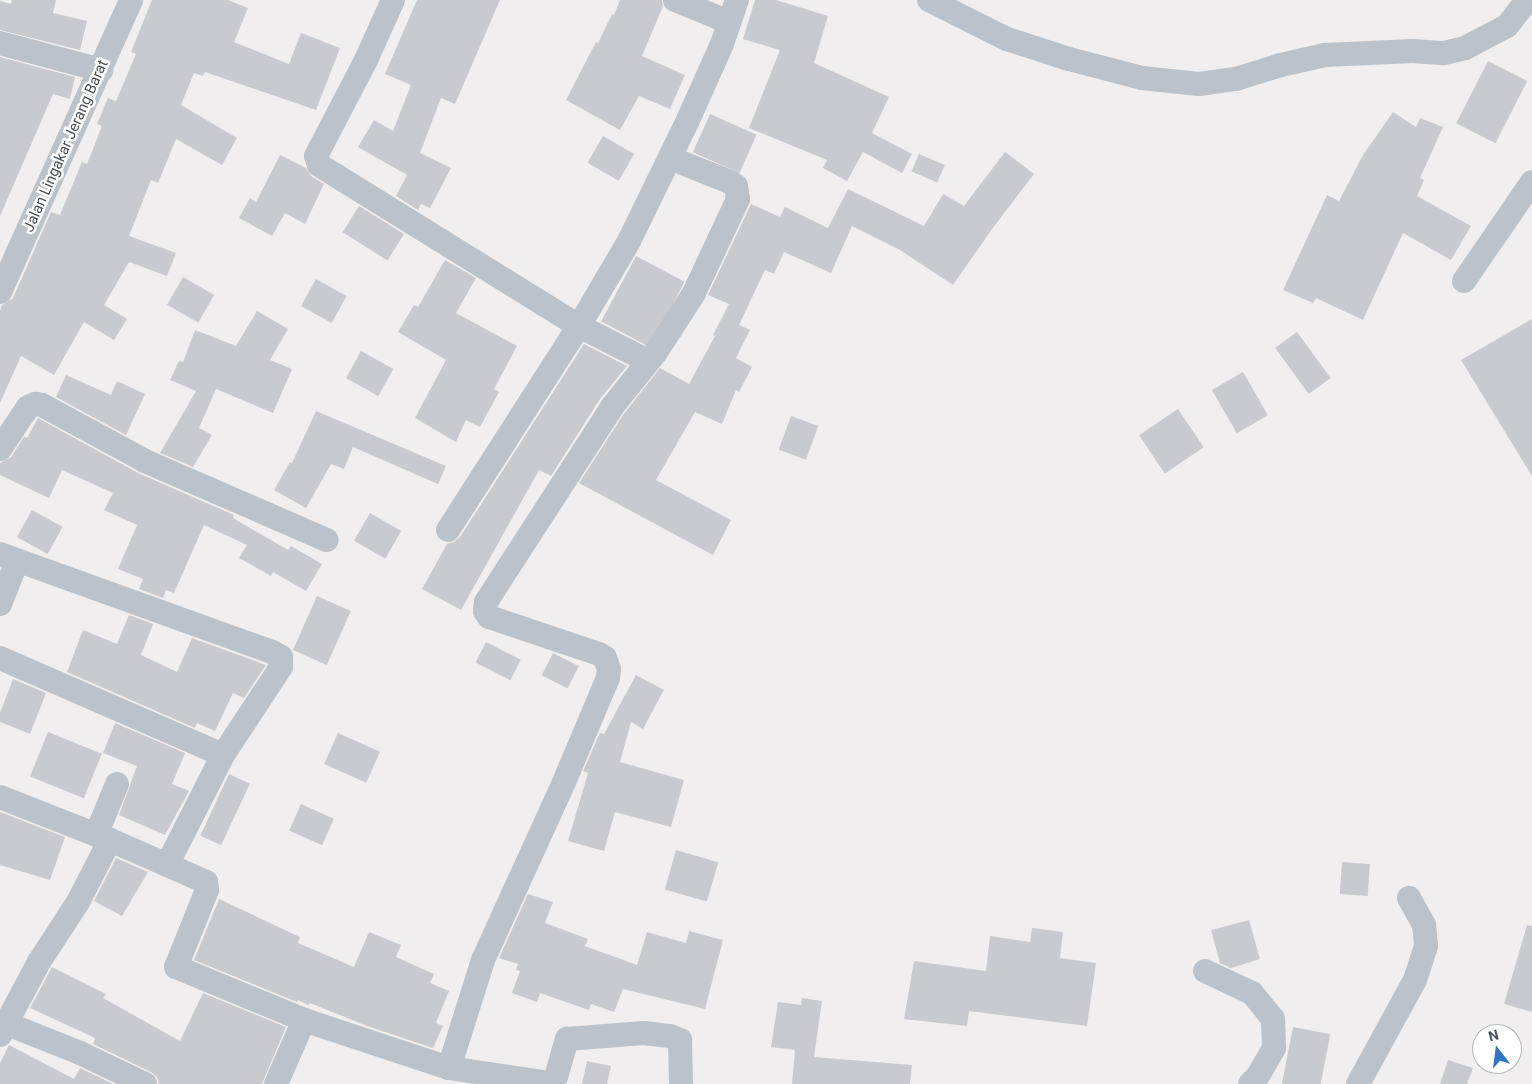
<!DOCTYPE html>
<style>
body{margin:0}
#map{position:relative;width:1532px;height:1084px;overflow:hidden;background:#f0eeee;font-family:Roboto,sans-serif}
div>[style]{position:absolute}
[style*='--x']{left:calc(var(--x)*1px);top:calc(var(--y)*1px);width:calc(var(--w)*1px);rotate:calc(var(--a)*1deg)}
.building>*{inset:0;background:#c9cad0;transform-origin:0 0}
.street>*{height:24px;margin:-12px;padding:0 12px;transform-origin:12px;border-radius:12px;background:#bbc2c9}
span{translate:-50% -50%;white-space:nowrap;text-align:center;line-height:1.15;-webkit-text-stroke:5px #fff;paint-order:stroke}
.street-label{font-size:15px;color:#485159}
.north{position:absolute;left:1472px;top:1024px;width:50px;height:50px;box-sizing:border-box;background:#fff;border:1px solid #b6b9bd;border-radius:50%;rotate:345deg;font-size:14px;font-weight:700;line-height:20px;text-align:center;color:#485159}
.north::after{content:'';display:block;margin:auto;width:18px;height:22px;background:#2e75ca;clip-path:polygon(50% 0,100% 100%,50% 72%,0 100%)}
</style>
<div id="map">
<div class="building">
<div style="clip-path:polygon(12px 0,56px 0,53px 13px,87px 21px,80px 50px,0 30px,0 1px,11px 4px)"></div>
<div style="clip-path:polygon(152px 0,228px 0,248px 8px,234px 42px,289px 64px,301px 33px,340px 48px,316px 110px,205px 72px,203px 76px,194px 73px,181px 105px,237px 138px,222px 165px,176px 139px,158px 183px,151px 180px,129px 236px,176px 253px,167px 276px,129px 262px,104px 305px,127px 319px,114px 340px,84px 322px,54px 375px,21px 356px,0 403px,0 311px,2px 305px,13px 298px,51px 212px,60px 215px,82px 162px,87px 164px,102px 126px,97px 124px,108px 98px,116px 101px,136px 54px,131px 52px)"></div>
<div style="clip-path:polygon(417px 0,500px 0,455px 104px,441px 98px,420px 153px,451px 168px,430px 208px,421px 204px,418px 210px,396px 196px,407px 175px,358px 147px,374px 120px,393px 131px,411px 85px,385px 74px)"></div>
<div style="clip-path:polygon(620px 0,662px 0,663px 6px,642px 56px,685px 75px,670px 109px,639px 96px,620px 130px,566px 100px,596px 42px,598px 43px,612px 14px,614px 15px)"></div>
<div style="clip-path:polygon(755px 0,776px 0,828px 16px,814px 63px,889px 97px,872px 133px,912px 154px,902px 173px,863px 152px,847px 181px,823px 168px,827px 160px,749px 128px,780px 50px,743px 39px)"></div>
<div style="clip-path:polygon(0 57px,75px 77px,70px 99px,53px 94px,0 216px)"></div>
<div style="left:1488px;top:61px;width:44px;height:70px;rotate:27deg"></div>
<div style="clip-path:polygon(1393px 112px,1416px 127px,1420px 118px,1443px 127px,1420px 178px,1424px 180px,1417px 196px,1471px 226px,1451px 260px,1403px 233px,1363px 320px,1316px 298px,1313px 303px,1283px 290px,1327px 195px,1339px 201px,1363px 155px)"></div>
<div style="left:710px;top:114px;width:51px;height:42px;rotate:24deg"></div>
<div style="left:603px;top:136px;width:36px;height:31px;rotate:30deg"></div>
<div style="clip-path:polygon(1005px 152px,1034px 174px,992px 229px,953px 285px,900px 250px,852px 226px,831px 273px,784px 252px,774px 274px,765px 270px,739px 325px,750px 330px,736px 358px,752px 367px,739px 392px,736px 390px,722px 424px,695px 412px,656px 480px,731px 520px,713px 555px,579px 483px,623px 415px,660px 368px,689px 384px,715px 336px,713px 335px,729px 304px,708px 295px,751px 204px,780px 217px,785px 207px,828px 228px,848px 189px,924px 226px,943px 194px,964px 206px)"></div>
<div style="left:919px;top:154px;width:28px;height:19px;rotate:23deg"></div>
<div style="clip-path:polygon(280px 155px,306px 168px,311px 176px,324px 184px,305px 224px,285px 213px,272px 236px,239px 218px,250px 198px,256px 202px)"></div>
<div style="left:359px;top:206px;width:53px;height:31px;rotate:32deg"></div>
<div style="left:636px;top:256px;width:55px;height:74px;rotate:28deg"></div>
<div style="clip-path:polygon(445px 260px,476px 278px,456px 313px,517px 346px,494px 389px,499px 392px,480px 427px,466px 420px,456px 442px,415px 418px,446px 360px,398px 332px,414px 305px,418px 307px)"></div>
<div style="left:183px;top:277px;width:36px;height:32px;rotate:30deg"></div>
<div style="left:316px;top:279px;width:35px;height:31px;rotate:29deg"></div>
<div style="clip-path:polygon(257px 311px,288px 329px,270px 360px,292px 369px,273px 413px,216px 389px,199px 428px,212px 435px,193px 467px,160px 453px,196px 391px,170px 380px,179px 361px,183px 362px,195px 330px,236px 346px)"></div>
<div style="clip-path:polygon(1532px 319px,1532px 476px,1461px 360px)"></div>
<div style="left:1297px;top:332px;width:57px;height:27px;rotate:54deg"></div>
<div style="clip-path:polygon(584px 344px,627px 366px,600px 399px,551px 476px,539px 470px,461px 610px,422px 589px,447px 544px,454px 542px,460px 537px)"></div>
<div style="left:361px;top:351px;width:37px;height:31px;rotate:29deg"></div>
<div style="left:1243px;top:372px;width:50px;height:36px;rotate:60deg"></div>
<div style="clip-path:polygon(66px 375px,111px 395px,117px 381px,145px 394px,126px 435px,56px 397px)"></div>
<div style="left:1178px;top:409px;width:46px;height:47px;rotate:56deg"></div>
<div style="clip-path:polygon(316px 411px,446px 466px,438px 484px,353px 447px,344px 469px,331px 464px,306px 508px,274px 490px,290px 462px,292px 463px)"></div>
<div style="left:791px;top:416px;width:29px;height:36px;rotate:20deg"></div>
<div style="clip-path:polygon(38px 418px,138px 473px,234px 515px,233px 518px,288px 550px,291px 546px,322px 564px,306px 591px,273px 572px,271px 576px,239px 558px,247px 545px,204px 525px,174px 593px,166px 590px,163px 598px,139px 589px,143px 579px,118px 569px,137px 525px,104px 510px,113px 493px,62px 470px,49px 498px,0 475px,0 463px,11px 457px,24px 437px,27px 438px)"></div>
<div style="left:32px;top:510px;width:35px;height:31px;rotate:29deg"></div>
<div style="left:370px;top:513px;width:36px;height:32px;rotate:30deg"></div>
<div style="left:317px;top:596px;width:37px;height:59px;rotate:24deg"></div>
<div style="clip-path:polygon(129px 615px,153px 624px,141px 655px,177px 672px,192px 638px,266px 665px,244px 698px,233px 693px,215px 731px,197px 723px,195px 728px,67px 672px,83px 630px,117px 644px)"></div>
<div style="left:486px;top:642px;width:39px;height:23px;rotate:27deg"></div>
<div style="left:553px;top:653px;width:29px;height:25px;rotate:27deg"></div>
<div style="clip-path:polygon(636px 675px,664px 690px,643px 729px,631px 722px,620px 762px,684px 780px,671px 827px,615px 812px,604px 851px,568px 841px,588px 773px,583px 771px,600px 733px,604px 734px)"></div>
<div style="clip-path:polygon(13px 679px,46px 693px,30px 734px,0 722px,0 713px)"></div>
<div style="clip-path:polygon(115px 723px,185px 753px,172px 784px,189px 791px,165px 835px,119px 815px,137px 766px,103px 753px)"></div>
<div style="left:48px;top:732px;width:58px;height:48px;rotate:22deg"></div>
<div style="left:338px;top:733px;width:46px;height:34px;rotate:24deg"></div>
<div style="left:229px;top:774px;width:23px;height:68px;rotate:25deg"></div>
<div style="left:301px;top:804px;width:36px;height:29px;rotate:24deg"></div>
<div style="clip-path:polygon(0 812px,65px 837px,50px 880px,0 865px)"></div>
<div style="left:676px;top:850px;width:44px;height:41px;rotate:16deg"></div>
<div style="clip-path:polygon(116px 858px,148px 872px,122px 916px,94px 901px)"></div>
<div style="left:1342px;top:862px;width:28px;height:32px;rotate:4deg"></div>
<div style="clip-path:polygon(528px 894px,553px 902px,545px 923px,588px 939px,585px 946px,637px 965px,647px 932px,686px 943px,689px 931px,723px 940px,705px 1009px,623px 989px,614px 1012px,591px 1004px,589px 1010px,540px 993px,537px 1002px,512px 993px,520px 971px,516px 970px,518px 964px,499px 958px)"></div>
<div style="clip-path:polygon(219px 899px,300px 937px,298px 943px,354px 967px,369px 932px,401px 945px,396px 957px,434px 974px,430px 983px,449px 991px,436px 1023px,443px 1026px,433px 1048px,367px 1026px,310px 1003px,309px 1005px,298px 1000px,297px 1002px,194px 960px)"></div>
<div style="clip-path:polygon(1249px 920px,1260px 959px,1231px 968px,1220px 963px,1211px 930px)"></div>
<div style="clip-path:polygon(1527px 925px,1532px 926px,1532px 1012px,1504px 1004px)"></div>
<div style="clip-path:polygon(1032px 928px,1063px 932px,1060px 958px,1096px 963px,1087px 1026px,969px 1011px,967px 1026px,904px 1019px,914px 961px,986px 971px,990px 936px,1030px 942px)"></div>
<div style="clip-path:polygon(52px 967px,106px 994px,103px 998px,180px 1041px,203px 993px,286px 1027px,262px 1084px,159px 1084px,157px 1077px,151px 1072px,93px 1044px,95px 1038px,30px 1008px)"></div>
<div style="clip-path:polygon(802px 998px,822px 1001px,814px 1057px,912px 1065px,910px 1084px,792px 1084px,795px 1050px,771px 1047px,778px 1002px,801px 1005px)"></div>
<div style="left:1293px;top:1027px;width:38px;height:58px;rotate:11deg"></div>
<div style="clip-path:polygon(9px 1045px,74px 1079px,80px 1068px,113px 1084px,0 1084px,0 1063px)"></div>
<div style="clip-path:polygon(1448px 1060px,1473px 1068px,1467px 1084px,1440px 1084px)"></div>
<div style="clip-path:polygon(587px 1061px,611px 1066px,607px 1084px,582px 1084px)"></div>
</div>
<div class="street">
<div style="--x:393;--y:0;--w:66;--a:114.2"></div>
<div style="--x:366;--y:60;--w:108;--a:117.5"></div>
<div style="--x:316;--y:156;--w:9;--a:72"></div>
<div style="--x:319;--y:165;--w:306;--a:31.8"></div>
<div style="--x:579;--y:326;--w:77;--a:26.9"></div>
<div style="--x:675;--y:0;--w:58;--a:22.2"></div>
<div style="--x:929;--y:0;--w:87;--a:26.6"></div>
<div style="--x:1007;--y:39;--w:65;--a:17.9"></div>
<div style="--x:1069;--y:59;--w:75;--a:14.6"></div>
<div style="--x:1142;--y:78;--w:57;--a:6"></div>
<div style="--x:1199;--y:84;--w:37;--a:-8"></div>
<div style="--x:1236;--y:79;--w:47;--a:-17.3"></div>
<div style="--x:1281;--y:65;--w:45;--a:-12.8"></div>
<div style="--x:1325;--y:55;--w:88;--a:-2.6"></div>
<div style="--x:1413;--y:51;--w:31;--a:4"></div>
<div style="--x:1444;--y:53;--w:22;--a:-13"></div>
<div style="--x:1465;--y:48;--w:47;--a:-27.6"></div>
<div style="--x:1507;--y:26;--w:33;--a:-52"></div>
<div style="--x:0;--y:43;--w:105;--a:15"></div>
<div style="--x:1464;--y:281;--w:120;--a:-55.5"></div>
<div style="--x:0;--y:292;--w:320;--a:-65.8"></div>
<div style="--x:0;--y:449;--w:50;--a:-56.3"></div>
<div style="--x:28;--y:407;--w:8;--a:-23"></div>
<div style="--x:35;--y:404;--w:7;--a:8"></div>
<div style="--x:42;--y:405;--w:117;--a:28.5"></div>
<div style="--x:145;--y:461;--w:198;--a:23.5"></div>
<div style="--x:448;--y:530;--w:242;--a:-57.3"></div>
<div style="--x:579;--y:326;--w:99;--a:-59.5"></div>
<div style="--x:629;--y:241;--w:135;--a:-64"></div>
<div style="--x:688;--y:120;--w:83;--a:-65.9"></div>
<div style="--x:722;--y:44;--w:46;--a:-71.2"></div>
<div style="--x:0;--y:554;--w:289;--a:19.8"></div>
<div style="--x:272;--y:652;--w:10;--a:29"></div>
<div style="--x:281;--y:657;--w:10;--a:90"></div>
<div style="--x:281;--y:667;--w:105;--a:123.4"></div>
<div style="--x:0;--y:604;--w:46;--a:-68.4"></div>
<div style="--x:0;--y:658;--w:243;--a:23.5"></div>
<div style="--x:223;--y:755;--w:123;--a:117"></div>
<div style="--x:0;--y:797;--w:118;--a:21.4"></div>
<div style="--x:110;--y:840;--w:105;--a:23.6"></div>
<div style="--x:206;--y:882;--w:8;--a:83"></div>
<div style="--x:207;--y:890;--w:83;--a:111.9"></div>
<div style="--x:176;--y:967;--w:139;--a:22.5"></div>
<div style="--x:96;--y:835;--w:55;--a:-67.6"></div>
<div style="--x:1205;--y:971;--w:52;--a:25.1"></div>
<div style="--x:1252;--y:993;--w:33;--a:51"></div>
<div style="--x:1273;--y:1019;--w:29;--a:88"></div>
<div style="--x:1274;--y:1048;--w:32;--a:120"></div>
<div style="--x:1258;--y:1076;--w:11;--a:135"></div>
<div style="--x:0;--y:1021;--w:86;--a:21.8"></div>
<div style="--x:80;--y:1053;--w:72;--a:25.5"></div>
<div style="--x:0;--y:1035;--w:83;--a:-61.9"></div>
<div style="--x:39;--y:962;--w:72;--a:-57"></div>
<div style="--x:78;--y:902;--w:70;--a:-62.7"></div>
<div style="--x:449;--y:1068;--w:101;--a:8.5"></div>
<div style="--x:549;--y:1083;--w:9;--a:-41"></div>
<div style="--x:556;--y:1077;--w:40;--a:-74"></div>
<div style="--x:567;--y:1039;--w:77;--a:-4.5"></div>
<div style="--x:644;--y:1033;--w:26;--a:7"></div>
<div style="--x:670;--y:1036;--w:11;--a:22"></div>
<div style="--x:680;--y:1040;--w:44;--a:88.7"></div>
<div style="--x:276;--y:1084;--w:70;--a:-66.4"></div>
<div style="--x:304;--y:1020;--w:153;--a:18.3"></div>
<div style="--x:449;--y:1068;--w:113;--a:-72.5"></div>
<div style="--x:483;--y:960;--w:196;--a:-65.5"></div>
<div style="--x:564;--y:782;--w:113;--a:-67.1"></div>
<div style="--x:608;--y:678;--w:9;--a:-84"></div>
<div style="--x:609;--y:669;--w:12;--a:-110"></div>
<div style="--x:605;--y:658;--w:7;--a:-146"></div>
<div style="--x:599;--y:654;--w:116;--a:-161.4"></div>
<div style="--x:489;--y:617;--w:7;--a:-124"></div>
<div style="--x:485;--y:611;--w:9;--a:-84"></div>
<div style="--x:486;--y:602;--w:232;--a:-57.1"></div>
<div style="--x:612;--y:407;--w:70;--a:-51.3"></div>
<div style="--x:656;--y:352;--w:27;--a:-57"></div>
<div style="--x:671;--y:329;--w:43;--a:-57.4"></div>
<div style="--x:694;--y:293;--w:104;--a:-64.9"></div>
<div style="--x:738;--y:199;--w:13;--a:-99"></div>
<div style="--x:736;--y:186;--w:7;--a:-146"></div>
<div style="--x:730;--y:182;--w:65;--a:-158.2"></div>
<div style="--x:1358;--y:1084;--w:119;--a:-61.3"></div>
<div style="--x:1415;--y:980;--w:36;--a:-72"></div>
<div style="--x:1426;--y:946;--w:21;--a:-95"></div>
<div style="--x:1424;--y:925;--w:31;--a:-119"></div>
</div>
<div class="street-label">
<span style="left:66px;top:146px;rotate:-66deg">Jalan Lingakar Jerang Barat</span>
</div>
<div class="north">N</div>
</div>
